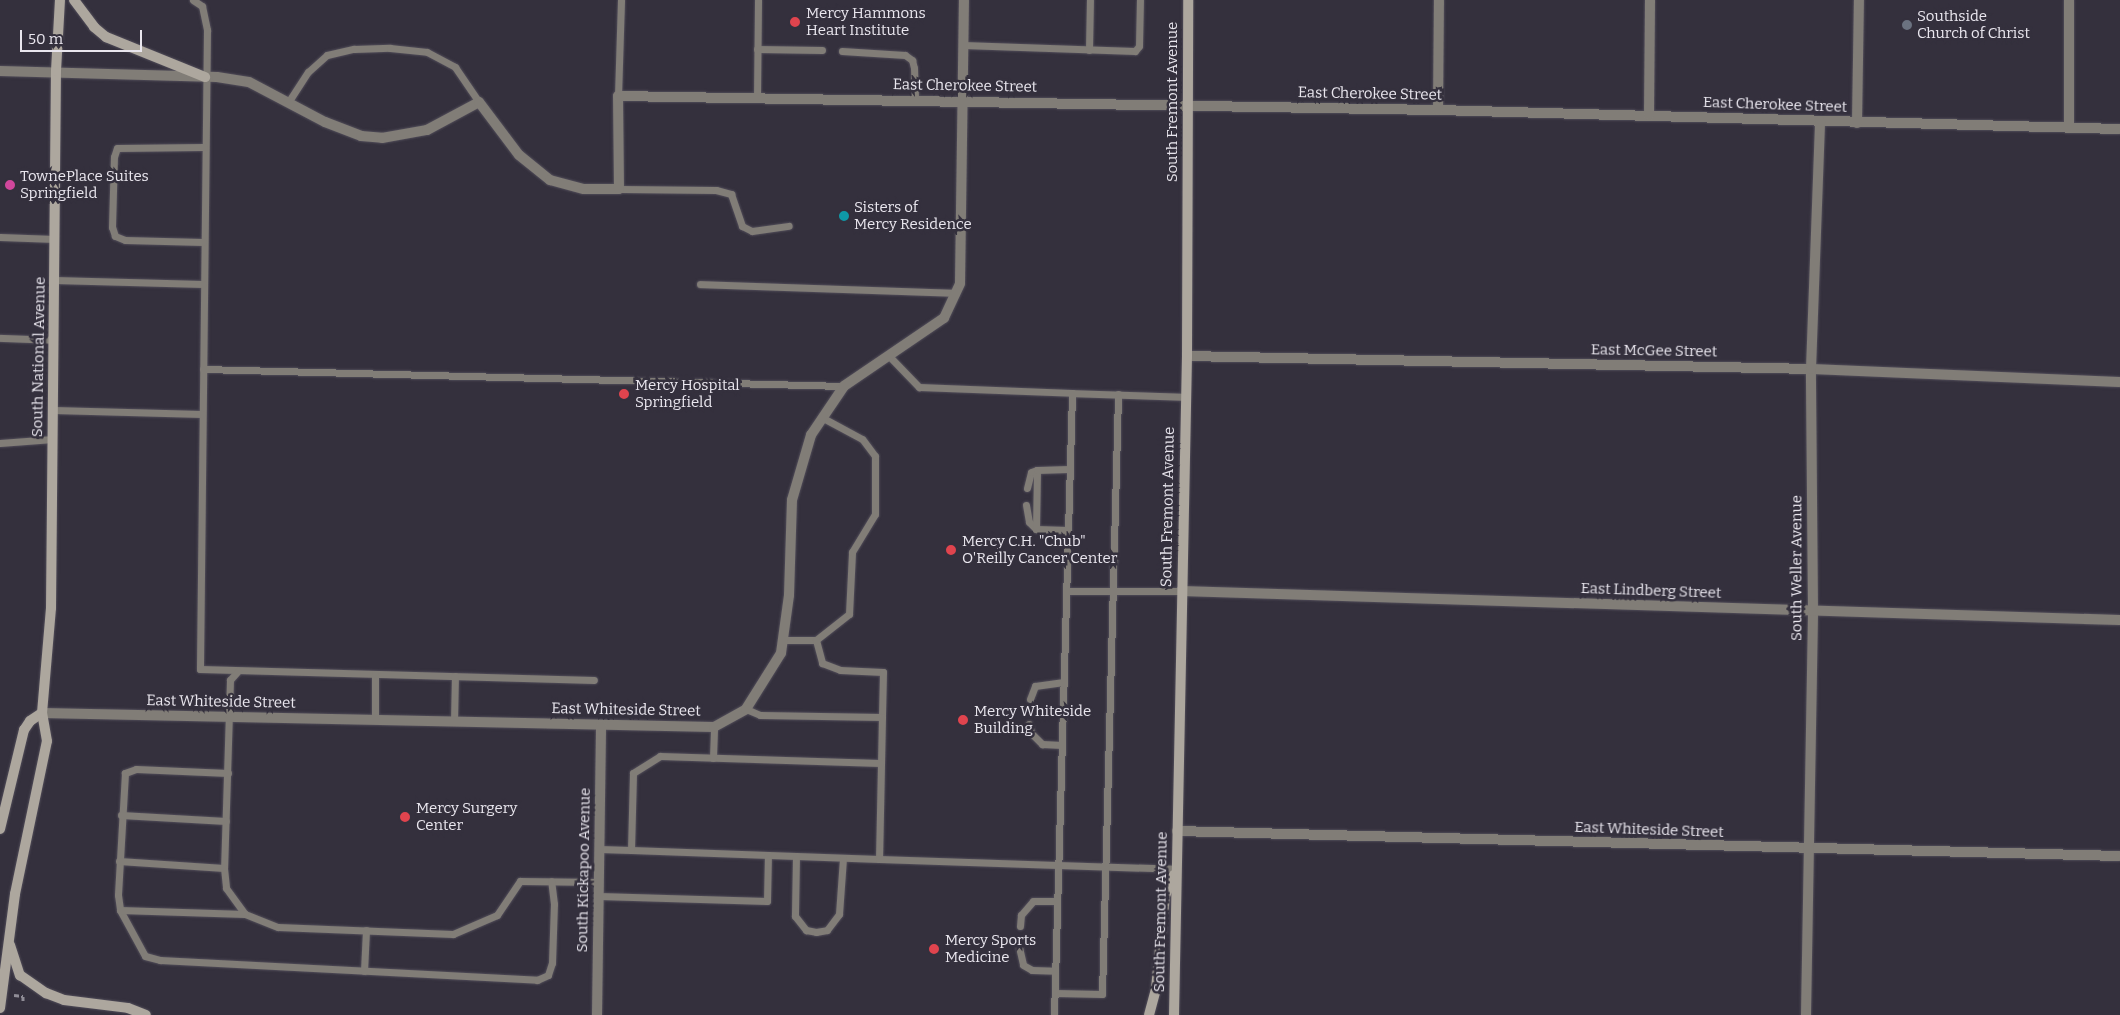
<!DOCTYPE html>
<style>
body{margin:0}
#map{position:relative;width:2120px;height:1015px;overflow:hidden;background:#34303d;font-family:Bitter,serif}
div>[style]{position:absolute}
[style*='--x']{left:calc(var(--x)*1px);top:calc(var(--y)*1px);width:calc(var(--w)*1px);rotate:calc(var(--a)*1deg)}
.path>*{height:3px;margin-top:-1.5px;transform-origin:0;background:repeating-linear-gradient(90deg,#908d97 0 5px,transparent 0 7.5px)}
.roads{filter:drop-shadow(0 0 1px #514d59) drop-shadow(0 0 1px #514d59)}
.lane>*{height:7px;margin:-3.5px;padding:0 3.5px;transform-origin:3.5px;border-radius:3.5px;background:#817d77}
.street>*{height:10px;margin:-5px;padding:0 5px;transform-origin:5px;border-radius:5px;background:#817d77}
.secondary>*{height:10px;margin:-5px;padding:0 5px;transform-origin:5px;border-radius:5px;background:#ada79e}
.dots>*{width:14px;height:14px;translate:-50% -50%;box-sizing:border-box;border:2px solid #34303d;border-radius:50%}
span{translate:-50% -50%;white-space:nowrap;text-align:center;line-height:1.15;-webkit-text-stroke:5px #34303d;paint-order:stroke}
.poi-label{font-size:15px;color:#e9e6ee}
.left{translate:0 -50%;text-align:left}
.street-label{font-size:15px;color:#e9e6ee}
.scale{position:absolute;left:20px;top:30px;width:122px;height:22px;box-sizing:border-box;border:2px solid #e9e6ee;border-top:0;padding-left:6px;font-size:15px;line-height:18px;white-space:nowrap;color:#e9e6ee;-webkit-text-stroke:4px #34303d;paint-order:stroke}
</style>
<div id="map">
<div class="path">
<div style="--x:14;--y:995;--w:9;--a:6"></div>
<div style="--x:23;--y:996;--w:6;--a:90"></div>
</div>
<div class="roads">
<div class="lane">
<div style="--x:193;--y:0;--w:11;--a:34"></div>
<div style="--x:202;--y:6;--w:25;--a:78"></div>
<div style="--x:207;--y:30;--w:639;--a:90.63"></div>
<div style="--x:200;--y:669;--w:394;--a:1.6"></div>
<div style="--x:963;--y:45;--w:172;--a:2"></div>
<div style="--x:1135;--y:51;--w:6;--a:-51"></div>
<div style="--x:1139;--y:46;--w:46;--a:-88.8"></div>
<div style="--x:757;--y:49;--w:65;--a:0.9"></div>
<div style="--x:1089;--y:50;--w:50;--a:-88.9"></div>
<div style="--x:842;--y:51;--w:63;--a:3.6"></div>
<div style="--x:905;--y:55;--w:9;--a:36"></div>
<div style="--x:912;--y:60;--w:8;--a:76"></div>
<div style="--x:914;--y:68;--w:32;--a:88"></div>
<div style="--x:618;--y:96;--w:96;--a:-88.2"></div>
<div style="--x:757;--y:98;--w:98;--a:-89.4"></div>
<div style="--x:289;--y:101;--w:35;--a:-57"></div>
<div style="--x:308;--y:72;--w:25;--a:-42"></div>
<div style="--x:327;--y:55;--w:28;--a:-13"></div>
<div style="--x:354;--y:49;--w:36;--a:-2"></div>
<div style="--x:390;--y:48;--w:37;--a:6"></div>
<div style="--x:427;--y:52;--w:32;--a:28"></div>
<div style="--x:455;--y:67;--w:42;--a:55.6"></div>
<div style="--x:619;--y:189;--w:97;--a:0.6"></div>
<div style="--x:716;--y:190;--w:16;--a:15"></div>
<div style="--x:731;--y:194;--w:34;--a:71"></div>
<div style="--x:742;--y:226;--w:11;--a:27"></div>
<div style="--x:752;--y:231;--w:37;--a:-8"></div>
<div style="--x:0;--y:237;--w:55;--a:2.1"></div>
<div style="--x:203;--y:242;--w:78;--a:-178.5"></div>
<div style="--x:125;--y:240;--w:11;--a:-158"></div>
<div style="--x:115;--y:236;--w:9;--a:-108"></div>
<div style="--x:112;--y:227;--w:70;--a:-88.4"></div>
<div style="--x:114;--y:157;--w:9;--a:-72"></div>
<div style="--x:117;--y:148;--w:87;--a:-0.7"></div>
<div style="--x:54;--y:280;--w:149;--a:1.5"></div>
<div style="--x:700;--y:284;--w:256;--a:2"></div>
<div style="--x:0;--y:338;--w:54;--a:2.1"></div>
<div style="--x:890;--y:357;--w:42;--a:46"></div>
<div style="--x:919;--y:387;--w:153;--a:2.2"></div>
<div style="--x:203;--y:369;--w:641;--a:1.52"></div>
<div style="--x:53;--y:410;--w:149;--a:1.5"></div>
<div style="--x:0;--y:443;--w:53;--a:-4.3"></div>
<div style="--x:1027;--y:488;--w:16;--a:-76"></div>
<div style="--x:1031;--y:472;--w:6;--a:-18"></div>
<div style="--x:1026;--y:505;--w:17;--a:80"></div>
<div style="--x:1029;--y:522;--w:10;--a:45"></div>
<div style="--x:1068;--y:530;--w:32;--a:-178"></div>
<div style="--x:1036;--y:529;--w:59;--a:-89"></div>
<div style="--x:1037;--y:470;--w:32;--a:-2"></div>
<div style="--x:1066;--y:591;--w:115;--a:0"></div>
<div style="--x:783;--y:640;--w:33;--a:0"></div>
<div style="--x:816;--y:640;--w:42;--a:-38.2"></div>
<div style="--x:849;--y:614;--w:62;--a:-87.2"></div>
<div style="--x:852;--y:552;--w:44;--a:-58.8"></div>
<div style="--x:875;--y:514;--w:58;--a:-90"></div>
<div style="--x:875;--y:456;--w:21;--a:-127"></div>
<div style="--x:862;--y:439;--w:44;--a:-151.7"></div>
<div style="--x:816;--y:640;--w:24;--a:75"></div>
<div style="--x:822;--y:663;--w:19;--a:21"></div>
<div style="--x:840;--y:670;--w:43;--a:2.7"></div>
<div style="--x:883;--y:672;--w:45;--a:91.3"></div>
<div style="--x:238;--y:671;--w:12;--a:132"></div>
<div style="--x:230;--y:680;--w:188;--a:91.8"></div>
<div style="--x:224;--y:868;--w:20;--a:84"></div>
<div style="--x:226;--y:888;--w:32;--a:54"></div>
<div style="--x:245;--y:914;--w:35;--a:22"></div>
<div style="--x:278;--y:927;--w:175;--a:2.3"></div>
<div style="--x:453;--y:934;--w:48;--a:-23.4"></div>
<div style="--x:497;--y:915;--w:41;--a:-55.9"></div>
<div style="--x:520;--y:881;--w:79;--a:0.7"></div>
<div style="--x:1030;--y:699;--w:14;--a:-69"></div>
<div style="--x:1035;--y:686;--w:29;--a:-8"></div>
<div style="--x:746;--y:709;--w:15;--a:23"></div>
<div style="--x:760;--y:715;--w:122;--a:0.9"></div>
<div style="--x:882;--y:717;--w:142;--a:91.2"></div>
<div style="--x:879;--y:859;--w:248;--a:-177.9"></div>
<div style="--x:631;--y:850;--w:77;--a:-88.5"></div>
<div style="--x:633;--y:773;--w:32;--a:-32"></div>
<div style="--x:660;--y:756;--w:220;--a:1.8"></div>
<div style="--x:375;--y:720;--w:46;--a:-90"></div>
<div style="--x:454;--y:722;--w:46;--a:-88.8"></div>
<div style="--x:1029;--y:724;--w:9;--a:77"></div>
<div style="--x:1031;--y:733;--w:16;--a:45"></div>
<div style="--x:1042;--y:744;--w:20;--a:3"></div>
<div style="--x:713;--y:758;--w:31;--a:-88"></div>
<div style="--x:228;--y:773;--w:92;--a:-177.5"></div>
<div style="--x:136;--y:769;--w:12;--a:160"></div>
<div style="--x:125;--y:773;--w:122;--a:93.3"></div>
<div style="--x:118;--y:895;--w:15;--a:82"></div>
<div style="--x:120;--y:910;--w:52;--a:61.5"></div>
<div style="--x:145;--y:956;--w:16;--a:15"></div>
<div style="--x:160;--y:960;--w:378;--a:3"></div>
<div style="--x:537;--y:980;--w:12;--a:-24"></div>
<div style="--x:548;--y:975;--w:13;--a:-72"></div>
<div style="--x:552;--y:963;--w:59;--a:-88.1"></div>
<div style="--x:554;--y:904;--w:23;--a:-97"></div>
<div style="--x:121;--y:815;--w:105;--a:3.3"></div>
<div style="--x:599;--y:849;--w:32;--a:2"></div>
<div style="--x:796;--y:856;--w:60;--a:91"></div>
<div style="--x:795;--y:916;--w:18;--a:52"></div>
<div style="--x:806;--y:930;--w:10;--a:11"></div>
<div style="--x:816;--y:932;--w:11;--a:-10"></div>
<div style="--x:827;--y:930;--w:20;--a:-53"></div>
<div style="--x:839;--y:914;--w:56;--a:-85.9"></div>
<div style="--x:879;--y:859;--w:297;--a:1.9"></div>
<div style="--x:119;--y:861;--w:105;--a:3.8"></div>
<div style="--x:599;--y:896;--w:168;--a:1.7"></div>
<div style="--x:767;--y:901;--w:46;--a:-88.8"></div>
<div style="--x:120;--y:910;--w:125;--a:1.8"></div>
<div style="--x:1020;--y:926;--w:11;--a:-85"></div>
<div style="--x:1021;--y:915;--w:18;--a:-49"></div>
<div style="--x:1033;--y:901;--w:24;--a:0"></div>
<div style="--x:1019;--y:947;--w:18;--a:77"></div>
<div style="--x:1023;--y:965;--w:10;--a:29"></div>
<div style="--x:1032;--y:970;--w:23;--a:2"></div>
<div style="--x:364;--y:971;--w:41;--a:-87.2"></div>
<div style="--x:1055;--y:993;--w:47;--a:1.2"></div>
<div style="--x:1102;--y:994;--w:600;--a:-88.47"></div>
<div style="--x:1054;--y:1015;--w:622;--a:-88.34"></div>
<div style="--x:1072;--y:393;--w:114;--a:2"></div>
</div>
<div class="street">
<div style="--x:0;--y:71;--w:217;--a:1.6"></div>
<div style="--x:217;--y:77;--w:32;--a:9"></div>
<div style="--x:249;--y:82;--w:86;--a:27.8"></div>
<div style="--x:325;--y:122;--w:39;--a:21"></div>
<div style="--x:361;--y:136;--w:21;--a:5"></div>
<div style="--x:382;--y:138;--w:46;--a:-10.1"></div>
<div style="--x:427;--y:130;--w:59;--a:-28.3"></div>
<div style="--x:479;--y:102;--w:66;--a:53"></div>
<div style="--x:519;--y:155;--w:40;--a:39"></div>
<div style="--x:550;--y:180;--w:35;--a:15"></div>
<div style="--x:584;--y:189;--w:35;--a:0"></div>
<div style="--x:619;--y:189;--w:93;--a:-90.6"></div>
<div style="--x:618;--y:96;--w:820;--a:0.98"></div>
<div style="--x:1438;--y:110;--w:682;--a:1.6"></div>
<div style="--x:1438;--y:110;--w:110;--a:-89.5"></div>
<div style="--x:1649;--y:115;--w:115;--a:-89.5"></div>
<div style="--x:1857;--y:123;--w:123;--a:-89.1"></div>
<div style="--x:2069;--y:127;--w:127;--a:-90"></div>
<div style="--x:1187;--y:356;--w:624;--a:1.19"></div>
<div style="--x:1811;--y:369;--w:309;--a:2.4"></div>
<div style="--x:1181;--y:591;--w:939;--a:1.77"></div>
<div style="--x:42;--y:713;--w:672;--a:1.19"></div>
<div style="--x:714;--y:727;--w:37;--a:-29"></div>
<div style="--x:746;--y:709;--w:66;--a:-58"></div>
<div style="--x:781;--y:653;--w:59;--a:-82.1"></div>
<div style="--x:789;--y:595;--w:95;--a:-88.2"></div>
<div style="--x:792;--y:500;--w:68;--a:-73.7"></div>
<div style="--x:811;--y:435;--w:59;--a:-56"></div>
<div style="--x:844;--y:386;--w:121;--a:-34.2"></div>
<div style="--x:944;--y:318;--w:38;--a:-65"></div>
<div style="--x:960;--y:283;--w:283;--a:-89.2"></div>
<div style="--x:1177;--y:831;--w:943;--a:1.52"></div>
<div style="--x:597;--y:1015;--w:290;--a:-89.2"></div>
<div style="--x:1806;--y:1015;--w:404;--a:-89"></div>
<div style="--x:1813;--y:611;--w:242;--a:-90.5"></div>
<div style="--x:1811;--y:369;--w:248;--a:-87.9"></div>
</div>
<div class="secondary">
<div style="--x:74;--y:0;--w:34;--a:53"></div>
<div style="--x:94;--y:27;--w:16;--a:40"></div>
<div style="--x:106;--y:37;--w:107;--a:22"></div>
<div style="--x:0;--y:829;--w:102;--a:-76.4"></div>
<div style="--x:24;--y:730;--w:11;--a:-56"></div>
<div style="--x:30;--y:721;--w:14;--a:-34"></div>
<div style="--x:10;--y:945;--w:32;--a:72"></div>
<div style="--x:20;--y:975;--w:32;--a:35"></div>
<div style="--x:46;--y:993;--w:19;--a:21"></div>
<div style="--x:64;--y:1000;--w:64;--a:7.1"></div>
<div style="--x:128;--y:1008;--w:19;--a:21"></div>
<div style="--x:0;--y:1008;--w:115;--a:-82.5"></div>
<div style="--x:15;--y:894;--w:156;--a:-78.2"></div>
<div style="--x:47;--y:741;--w:28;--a:-100"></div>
<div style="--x:42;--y:713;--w:105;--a:-85.1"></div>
<div style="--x:51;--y:608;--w:537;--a:-89.47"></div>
<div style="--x:56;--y:71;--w:71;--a:-86.8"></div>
<div style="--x:1149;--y:1015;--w:27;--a:-75"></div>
<div style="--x:1156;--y:989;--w:93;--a:-84.5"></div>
<div style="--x:1165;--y:896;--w:23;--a:-67"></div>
<div style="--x:1174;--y:1015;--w:659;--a:-88.87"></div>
<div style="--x:1187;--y:356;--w:356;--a:-89.8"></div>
</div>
</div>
<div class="dots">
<div style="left:795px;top:22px;background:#e0444e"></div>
<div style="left:1907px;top:25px;background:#6b7280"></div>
<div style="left:10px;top:185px;background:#d1479c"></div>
<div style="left:844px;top:216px;background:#0f9aa8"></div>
<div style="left:624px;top:394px;background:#e0444e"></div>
<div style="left:951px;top:550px;background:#e0444e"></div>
<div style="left:963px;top:720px;background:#e0444e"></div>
<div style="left:405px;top:817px;background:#e0444e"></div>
<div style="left:934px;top:949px;background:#e0444e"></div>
</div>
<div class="poi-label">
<span class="left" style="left:806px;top:22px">Mercy Hammons<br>Heart Institute</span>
<span class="left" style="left:1917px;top:25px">Southside<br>Church of Christ</span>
<span class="left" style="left:20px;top:185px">TownePlace Suites<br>Springfield</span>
<span class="left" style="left:854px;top:216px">Sisters of<br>Mercy Residence</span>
<span class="left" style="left:635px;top:394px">Mercy Hospital<br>Springfield</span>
<span class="left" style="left:962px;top:550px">Mercy C.H. "Chub"<br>O'Reilly Cancer Center</span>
<span class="left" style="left:974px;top:720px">Mercy Whiteside<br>Building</span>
<span class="left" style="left:416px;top:817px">Mercy Surgery<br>Center</span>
<span class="left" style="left:945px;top:949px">Mercy Sports<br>Medicine</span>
</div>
<div class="street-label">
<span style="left:965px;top:86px;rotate:1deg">East Cherokee Street</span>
<span style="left:1370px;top:94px;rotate:1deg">East Cherokee Street</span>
<span style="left:1173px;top:102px;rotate:-90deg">South Fremont Avenue</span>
<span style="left:1775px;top:105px;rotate:2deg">East Cherokee Street</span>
<span style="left:1654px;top:351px;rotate:1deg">East McGee Street</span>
<span style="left:39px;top:357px;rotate:-89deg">South National Avenue</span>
<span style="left:1168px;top:507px;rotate:-89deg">South Fremont Avenue</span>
<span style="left:1797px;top:568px;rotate:-90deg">South Weller Avenue</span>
<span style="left:1651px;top:591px;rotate:2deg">East Lindberg Street</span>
<span style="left:221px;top:702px;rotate:1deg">East Whiteside Street</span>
<span style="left:626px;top:710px;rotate:1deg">East Whiteside Street</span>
<span style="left:1649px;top:830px;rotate:2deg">East Whiteside Street</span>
<span style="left:584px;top:870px;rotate:-89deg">South Kickapoo Avenue</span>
<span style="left:1161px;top:912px;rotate:-89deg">South Fremont Avenue</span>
</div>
<div class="scale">50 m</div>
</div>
